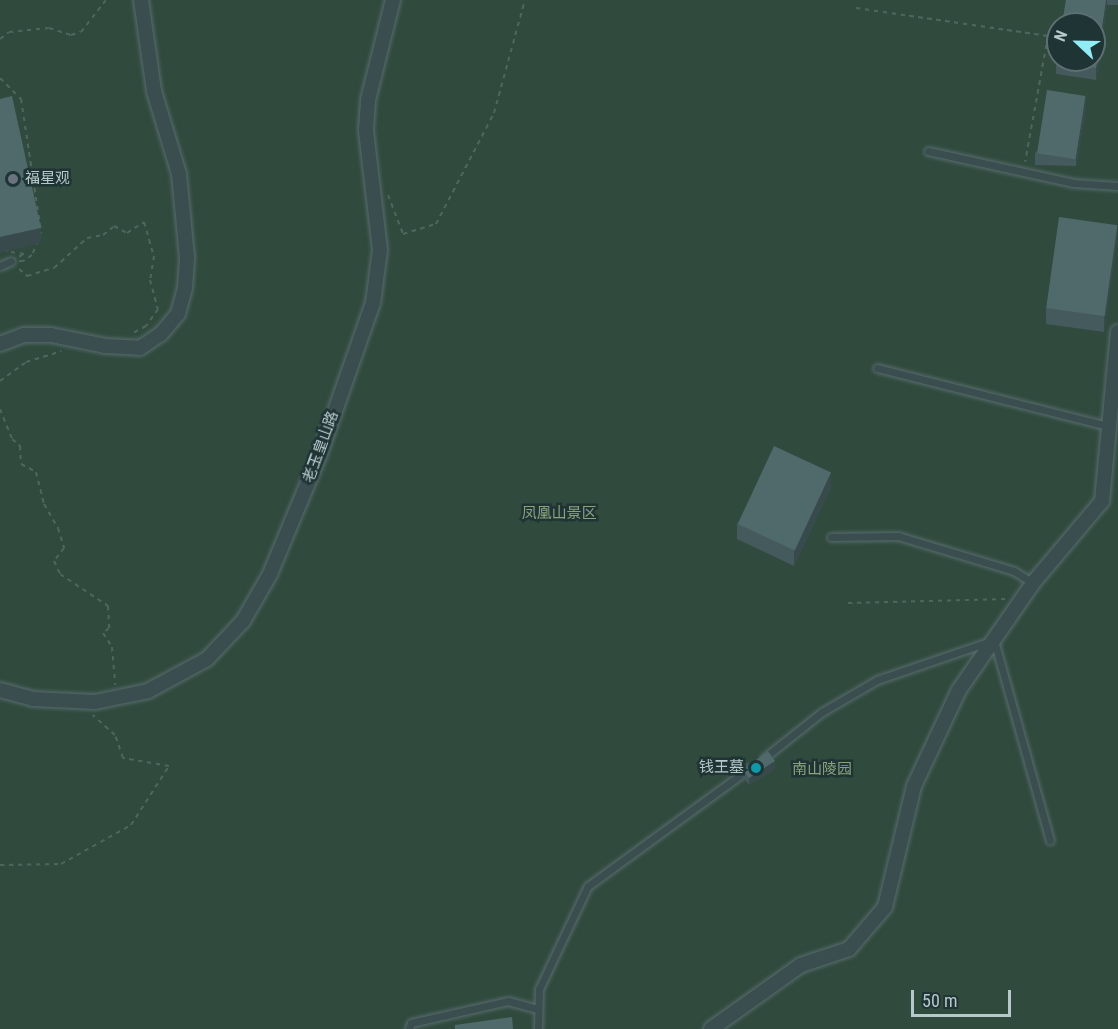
<!DOCTYPE html>
<meta charset="utf-8">
<style>
body{margin:0}
#map{position:relative;width:1118px;height:1029px;overflow:hidden;background:#263f40;font-family:"Roboto Condensed","Noto Sans SC",sans-serif}
div>[style]{position:absolute}
[style*='--x']{left:calc(var(--x)*1px);top:calc(var(--y)*1px);width:calc(var(--w)*1px);rotate:calc(var(--a)*1deg)}
.green>*{inset:0;background:#304a3d}
.path>*{height:2px;margin-top:-1px;transform-origin:0;background:repeating-linear-gradient(90deg,#4f665d 0 4.5px,transparent 0 9px)}
.roads{filter:drop-shadow(0 0 2px #586c6d) drop-shadow(0 0 2px #586c6d)}
.lane>*{height:7px;margin:-3.5px;padding:0 3.5px;transform-origin:3.5px;border-radius:3.5px;background:#3a4e50}
.street>*{height:14px;margin:-7px;padding:0 7px;transform-origin:7px;border-radius:7px;background:#3a4e50}
.wall>*{inset:0;background:#455a5c}
.shaded-wall>*{inset:0;background:#384a4b}
.building>*{inset:0;background:#50696b;transform-origin:0 0}
.dots>*{width:16px;height:16px;translate:-50% -50%;box-sizing:border-box;border:3px solid #1f3435;border-radius:50%}
span{translate:-50% -50%;white-space:nowrap;text-align:center;line-height:1.15;-webkit-text-stroke:5px #1f3435;paint-order:stroke}
.poi-label{font-size:15px;color:#b7c8ca}
.left{translate:0 -50%;text-align:left}
.right{translate:-100% -50%;text-align:right}
.street-label{font-size:15px;color:#b7c8ca}
.park-label{font-size:15px;color:#89a47d}
.north{position:absolute;left:1046px;top:12px;width:60px;height:60px;box-sizing:border-box;background:#1f3435;border:2px solid #5c6f71;border-radius:50%;rotate:292deg;font-size:16px;font-weight:700;line-height:24px;text-align:center;color:#b7c8ca}
.north::after{content:'';display:block;margin:auto;width:21px;height:27px;background:#91ecf5;clip-path:polygon(50% 0,100% 100%,50% 72%,0 100%)}
.scale{position:absolute;left:911px;top:990px;width:100px;height:27px;box-sizing:border-box;border:3px solid #b7c8ca;border-top:0;padding-left:8px;font-size:18px;line-height:21px;white-space:nowrap;color:#b7c8ca;-webkit-text-stroke:4px #1f3435;paint-order:stroke}
</style>
<div id="map">
<div class="green">
<div style="clip-path:polygon(evenodd,0 0,1118px 0,1118px 1029px,0 1029px,0 0,1058px 24px,1094px 24px,1094px 60px,1058px 60px,1058px 24px)"></div>
</div>
<div class="path">
<div style="--x:856;--y:8;--w:194;--a:8.3"></div>
<div style="--x:1048;--y:36;--w:128;--a:100.3"></div>
<div style="--x:0;--y:39;--w:11;--a:-38"></div>
<div style="--x:9;--y:32;--w:40;--a:-5.7"></div>
<div style="--x:49;--y:28;--w:23;--a:18"></div>
<div style="--x:71;--y:35;--w:10;--a:-17"></div>
<div style="--x:81;--y:32;--w:41;--a:-52"></div>
<div style="--x:0;--y:78;--w:30;--a:45"></div>
<div style="--x:21;--y:99;--w:134;--a:81.4"></div>
<div style="--x:388;--y:195;--w:42;--a:69"></div>
<div style="--x:403;--y:234;--w:34;--a:-17"></div>
<div style="--x:436;--y:224;--w:125;--a:-62.4"></div>
<div style="--x:494;--y:113;--w:117;--a:-74.7"></div>
<div style="--x:41;--y:232;--w:25;--a:111"></div>
<div style="--x:32;--y:255;--w:11;--a:146"></div>
<div style="--x:23;--y:261;--w:12;--a:180"></div>
<div style="--x:11;--y:261;--w:15;--a:-28"></div>
<div style="--x:24;--y:254;--w:18;--a:-171"></div>
<div style="--x:6;--y:251;--w:40;--a:-28"></div>
<div style="--x:19;--y:269;--w:11;--a:41"></div>
<div style="--x:27;--y:276;--w:28;--a:-17"></div>
<div style="--x:54;--y:268;--w:45;--a:-42.3"></div>
<div style="--x:87;--y:238;--w:16;--a:-11"></div>
<div style="--x:103;--y:235;--w:14;--a:-39"></div>
<div style="--x:114;--y:226;--w:15;--a:28"></div>
<div style="--x:127;--y:233;--w:20;--a:-33"></div>
<div style="--x:144;--y:222;--w:35;--a:74"></div>
<div style="--x:154;--y:256;--w:24;--a:99"></div>
<div style="--x:150;--y:280;--w:30;--a:75"></div>
<div style="--x:158;--y:309;--w:21;--a:125"></div>
<div style="--x:146;--y:326;--w:15;--a:152"></div>
<div style="--x:0;--y:381;--w:32;--a:-36"></div>
<div style="--x:26;--y:362;--w:37;--a:-17"></div>
<div style="--x:0;--y:409;--w:32;--a:68"></div>
<div style="--x:12;--y:439;--w:11;--a:41"></div>
<div style="--x:20;--y:446;--w:18;--a:87"></div>
<div style="--x:21;--y:464;--w:17;--a:28"></div>
<div style="--x:36;--y:472;--w:33;--a:76"></div>
<div style="--x:44;--y:504;--w:28;--a:60"></div>
<div style="--x:58;--y:528;--w:21;--a:73"></div>
<div style="--x:64;--y:548;--w:16;--a:128"></div>
<div style="--x:54;--y:561;--w:14;--a:65"></div>
<div style="--x:60;--y:574;--w:58;--a:33.7"></div>
<div style="--x:108;--y:606;--w:22;--a:87"></div>
<div style="--x:109;--y:628;--w:8;--a:140"></div>
<div style="--x:103;--y:633;--w:17;--a:57"></div>
<div style="--x:112;--y:647;--w:38;--a:85"></div>
<div style="--x:848;--y:603;--w:159;--a:-1.4"></div>
<div style="--x:0;--y:865;--w:61;--a:-0.9"></div>
<div style="--x:61;--y:864;--w:80;--a:-29.1"></div>
<div style="--x:131;--y:825;--w:70;--a:-57.2"></div>
<div style="--x:169;--y:766;--w:47;--a:-170.1"></div>
<div style="--x:123;--y:758;--w:24;--a:-109"></div>
<div style="--x:115;--y:735;--w:30;--a:-138"></div>
</div>
<div class="roads">
<div class="lane">
<div style="--x:928;--y:151;--w:148;--a:12.4"></div>
<div style="--x:1073;--y:183;--w:45;--a:3.8"></div>
<div style="--x:0;--y:266;--w:12;--a:-24"></div>
<div style="--x:877;--y:368;--w:238;--a:14.1"></div>
<div style="--x:831;--y:537;--w:67;--a:-0.9"></div>
<div style="--x:898;--y:536;--w:121;--a:16.8"></div>
<div style="--x:1014;--y:571;--w:22;--a:32"></div>
<div style="--x:764;--y:758;--w:74;--a:-38.4"></div>
<div style="--x:822;--y:712;--w:64;--a:-30.2"></div>
<div style="--x:877;--y:680;--w:124;--a:-18.9"></div>
<div style="--x:994;--y:640;--w:208;--a:74.4"></div>
<div style="--x:409;--y:1029;--w:6;--a:-72"></div>
<div style="--x:411;--y:1023;--w:99;--a:-12.8"></div>
<div style="--x:508;--y:1001;--w:31;--a:15"></div>
<div style="--x:538;--y:1029;--w:40;--a:-88.6"></div>
<div style="--x:539;--y:989;--w:114;--a:-64.6"></div>
<div style="--x:588;--y:886;--w:200;--a:-36.1"></div>
</div>
<div class="street">
<div style="--x:0;--y:344;--w:26;--a:-21"></div>
<div style="--x:24;--y:335;--w:27;--a:0"></div>
<div style="--x:51;--y:335;--w:55;--a:11.5"></div>
<div style="--x:105;--y:346;--w:35;--a:3"></div>
<div style="--x:140;--y:348;--w:25;--a:-34"></div>
<div style="--x:161;--y:334;--w:26;--a:-50"></div>
<div style="--x:178;--y:314;--w:27;--a:-75"></div>
<div style="--x:185;--y:288;--w:31;--a:-86"></div>
<div style="--x:187;--y:257;--w:83;--a:-95.5"></div>
<div style="--x:179;--y:174;--w:87;--a:-106.8"></div>
<div style="--x:154;--y:91;--w:92;--a:-98.1"></div>
<div style="--x:0;--y:690;--w:34;--a:15"></div>
<div style="--x:33;--y:699;--w:62;--a:2.8"></div>
<div style="--x:95;--y:702;--w:54;--a:-11.7"></div>
<div style="--x:148;--y:691;--w:67;--a:-28.5"></div>
<div style="--x:207;--y:659;--w:52;--a:-46.5"></div>
<div style="--x:243;--y:621;--w:54;--a:-60.1"></div>
<div style="--x:270;--y:574;--w:130;--a:-67.4"></div>
<div style="--x:320;--y:454;--w:160;--a:-70.7"></div>
<div style="--x:373;--y:303;--w:53;--a:-82.5"></div>
<div style="--x:380;--y:250;--w:121;--a:-96.7"></div>
<div style="--x:366;--y:130;--w:30;--a:-86"></div>
<div style="--x:368;--y:100;--w:103;--a:-76"></div>
<div style="--x:711;--y:1029;--w:110;--a:-35.4"></div>
<div style="--x:801;--y:965;--w:51;--a:-18.4"></div>
<div style="--x:849;--y:949;--w:55;--a:-49.4"></div>
<div style="--x:885;--y:907;--w:124;--a:-76.5"></div>
<div style="--x:914;--y:786;--w:106;--a:-64.9"></div>
<div style="--x:959;--y:690;--w:130;--a:-55.3"></div>
<div style="--x:1033;--y:583;--w:107;--a:-49.9"></div>
<div style="--x:1102;--y:501;--w:170;--a:-84.6"></div>
</div>
</div>
<div class="wall">
<div style="clip-path:polygon(1066px 0,1118px 0,1118px 5px,1107px 5px,1096px 80px,1056px 74px,1056px 62px)"></div>
<div style="clip-path:polygon(1086px 108px,1076px 166px,1035px 165px,1035px 153px)"></div>
<div style="clip-path:polygon(1117px 240px,1104px 332px,1046px 324px,1046px 308px)"></div>
<div style="clip-path:polygon(831px 488px,794px 566px,737px 539px,737px 524px)"></div>
<div style="clip-path:polygon(775px 769px,749px 785px,743px 777px,743px 770px)"></div>
</div>
<div class="shaded-wall">
<div style="clip-path:polygon(1106px 0,1107px 0,1107px 5px,1096px 80px,1096px 68px)"></div>
<div style="clip-path:polygon(1086px 96px,1086px 108px,1076px 166px,1076px 155px)"></div>
<div style="clip-path:polygon(1117px 225px,1117px 240px,1104px 332px,1104px 317px)"></div>
<div style="clip-path:polygon(41px 228px,41px 243px,0 253px,0 237px)"></div>
<div style="clip-path:polygon(831px 473px,831px 488px,794px 566px,794px 550px)"></div>
<div style="clip-path:polygon(775px 761px,775px 769px,749px 785px,749px 778px)"></div>
</div>
<div class="building">
<div style="clip-path:polygon(1066px 0,1106px 0,1096px 68px,1056px 62px,1058px 51px,1058px 60px,1094px 60px,1094px 24px,1062px 24px)"></div>
<div style="left:1047px;top:90px;width:39px;height:64px;rotate:9deg"></div>
<div style="clip-path:polygon(12px 96px,41px 228px,0 237px,0 99px)"></div>
<div style="left:1059px;top:217px;width:59px;height:92px;rotate:8deg"></div>
<div style="left:774px;top:446px;width:63px;height:86px;rotate:25deg"></div>
<div style="clip-path:polygon(768px 751px,775px 761px,749px 778px,743px 770px)"></div>
<div style="clip-path:polygon(512px 1017px,513px 1029px,455px 1029px,455px 1025px)"></div>
</div>
<div class="dots">
<div style="left:13px;top:179px;background:#6b7280"></div>
<div style="left:756px;top:768px;background:#0f9aa8"></div>
</div>
<div class="poi-label">
<span class="left" style="left:25px;top:179px">福星观</span>
<span class="right" style="left:744px;top:768px">钱王墓</span>
</div>
<div class="street-label">
<span style="left:321px;top:447px;rotate:-70deg">老玉皇山路</span>
</div>
<div class="park-label">
<span style="left:559px;top:514px">凤凰山景区</span>
<span style="left:822px;top:770px">南山陵园</span>
</div>
<div class="north">N</div>
<div class="scale">50 m</div>
</div>
